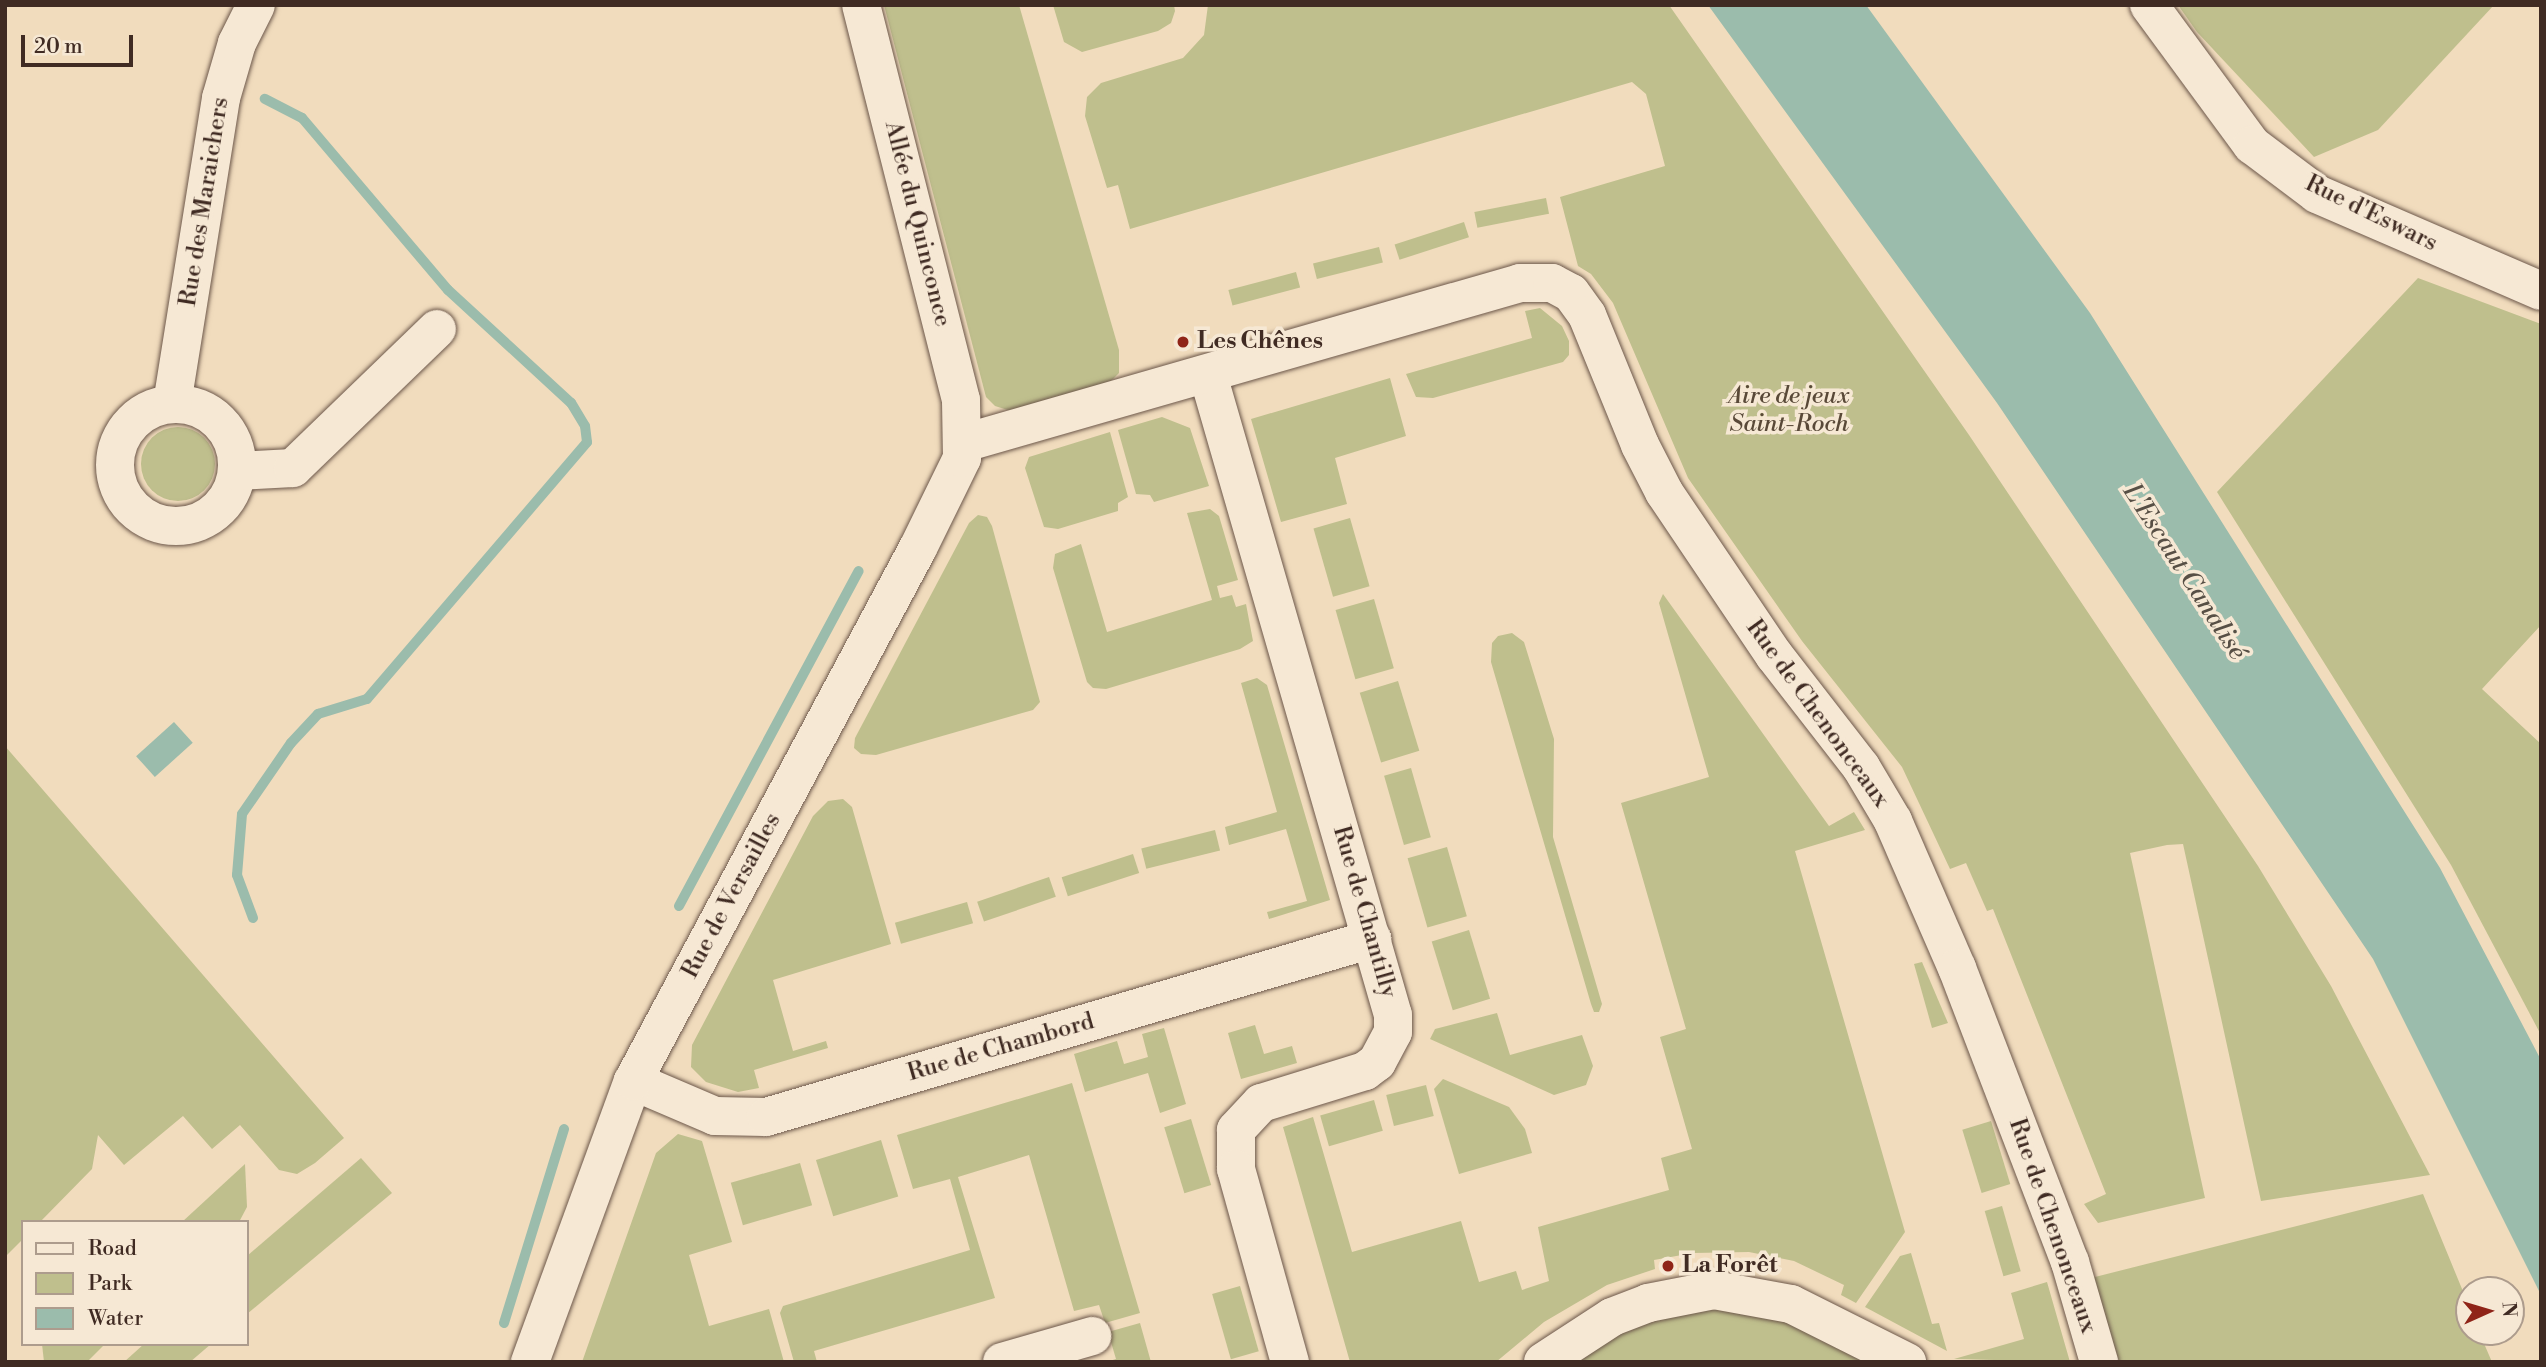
<!DOCTYPE html>
<meta charset="utf-8">
<style>
body{margin:0}
#map{position:relative;width:2546px;height:1367px;overflow:hidden;background:#f1dcbd;font-family:"Libre Bodoni",serif}
div>[style]{position:absolute}
[style*='--x']{left:calc(var(--x)*1px);top:calc(var(--y)*1px);width:calc(var(--w)*1px);rotate:calc(var(--a)*1deg)}
.green>*{inset:0;background:#bfbf8d;transform-origin:0 0}
.round{border-radius:50%}
.water>*{inset:0;background:#9bbcac;transform-origin:0 0}
.stream>*{height:10px;margin:-5px;padding:0 5px;transform-origin:5px;border-radius:5px;background:#9bbcac}
.roads{filter:drop-shadow(0 0 2px #6c574a) drop-shadow(0 0 2px #6c574a)}
.minor>*{height:38px;margin:-19px;padding:0 19px;transform-origin:19px;border-radius:19px;background:#f6e8d4}
.minor>.ring{margin:-19px;padding:0;box-sizing:content-box;background:none;border:38px solid #f6e8d4;border-radius:50%}
.tertiary>*{height:38px;margin:-19px;padding:0 19px;transform-origin:19px;border-radius:19px;background:#f6e8d4}
.dots>*{width:19px;height:19px;translate:-50% -50%;box-sizing:border-box;border:4px solid #f6e8d4;border-radius:50%}
span{translate:-50% -50%;white-space:nowrap;text-align:center;line-height:1.15;-webkit-text-stroke:7px #f6e8d4;paint-order:stroke}
.street-label{font-size:24px;color:#402b23}
.poi-label{font-size:24px;color:#402b23;font-weight:700}
.left{translate:0 -50%;text-align:left}
.park-label{font-size:24px;color:#594938;font-style:italic}
.water-label{font-size:26px;color:#574f45;font-style:italic}
.frame{position:absolute;inset:0;border:7px solid #402b23;pointer-events:none}
.legend{position:absolute;left:21px;top:1220px;width:228px;height:126px;box-sizing:border-box;background:#f6e8d4;border:2px solid #ad9c8d;margin:0;padding:9px 12px;list-style:none;font-size:21px;color:#402b23}
.legend li{display:flex;align-items:center;gap:14px;height:35px}
.legend b{width:35px;border:2px solid #ad9c8d}
.north{position:absolute;left:2455px;top:1276px;width:70px;height:70px;box-sizing:border-box;background:#f6e8d4;border:2px solid #ad9c8d;border-radius:50%;rotate:86deg;font-size:19px;font-weight:700;line-height:28px;text-align:center;color:#402b23}
.north::after{content:'';display:block;margin:auto;width:24px;height:32px;background:#8f2418;clip-path:polygon(50% 0,100% 100%,50% 72%,0 100%)}
.scale{position:absolute;left:21px;top:35px;width:112px;height:32px;box-sizing:border-box;border:4px solid #402b23;border-top:0;padding-left:9px;font-size:21px;line-height:24px;white-space:nowrap;color:#402b23;-webkit-text-stroke:5px #f6e8d4;paint-order:stroke}
</style>
<div id="map">
<div class="green">
<div style="clip-path:polygon(884px 5px,1019px 5px,1119px 350px,1119px 373px,1110px 382px,1011px 411px,995px 406px,986px 397px)"></div>
<div style="clip-path:polygon(1053px 5px,1174px 5px,1175px 11px,1171px 23px,1158px 31px,1082px 52px,1064px 42px)"></div>
<div style="clip-path:polygon(1208px 5px,1669px 5px,1969px 435px,2258px 866px,2331px 986px,2430px 1175px,2261px 1201px,2183px 844px,2167px 845px,2130px 853px,2205px 1198px,2098px 1223px,2084px 1204px,2106px 1194px,1993px 909px,1987px 911px,1966px 863px,1950px 869px,1902px 767px,1802px 641px,1688px 478px,1613px 303px,1591px 274px,1578px 266px,1560px 197px,1665px 166px,1646px 94px,1632px 82px,1130px 229px,1118px 185px,1107px 188px,1085px 116px,1087px 97px,1101px 83px,1183px 58px,1204px 35px)"></div>
<div style="clip-path:polygon(2178px 5px,2494px 5px,2378px 130px,2314px 157px,2197px 32px)"></div>
<div style="left:1546px;top:198px;width:16px;height:73px;rotate:79deg"></div>
<div style="left:1464px;top:222px;width:16px;height:73px;rotate:72deg"></div>
<div style="left:1379px;top:247px;width:16px;height:68px;rotate:76deg"></div>
<div style="left:1296px;top:272px;width:16px;height:70px;rotate:75deg"></div>
<div style="clip-path:polygon(2418px 278px,2541px 324px,2541px 625px,2482px 689px,2541px 744px,2541px 1035px,2451px 865px,2217px 492px)"></div>
<div style="clip-path:polygon(1540px 308px,1562px 326px,1569px 341px,1569px 355px,1563px 362px,1433px 398px,1416px 397px,1406px 374px,1532px 338px,1525px 311px)"></div>
<div style="clip-path:polygon(1390px 378px,1406px 436px,1335px 458px,1347px 504px,1281px 522px,1251px 419px)"></div>
<div style="clip-path:polygon(1162px 417px,1190px 428px,1209px 486px,1154px 502px,1150px 495px,1136px 494px,1118px 430px)"></div>
<div class="round" style="left:141px;top:427px;width:74px;height:74px"></div>
<div style="clip-path:polygon(1110px 432px,1128px 497px,1118px 503px,1118px 511px,1058px 529px,1044px 527px,1025px 468px,1029px 457px)"></div>
<div style="clip-path:polygon(1210px 509px,1219px 516px,1238px 580px,1217px 586px,1220px 598px,1232px 595px,1236px 607px,1246px 604px,1253px 641px,1240px 649px,1106px 689px,1093px 688px,1087px 682px,1053px 568px,1055px 554px,1081px 544px,1107px 632px,1212px 600px,1187px 513px)"></div>
<div style="clip-path:polygon(978px 515px,987px 517px,992px 526px,1040px 702px,1033px 710px,876px 755px,861px 754px,854px 748px,855px 738px,969px 523px)"></div>
<div style="left:1350px;top:518px;width:71px;height:38px;rotate:74deg"></div>
<div style="clip-path:polygon(1663px 594px,1829px 826px,1854px 812px,1865px 830px,1795px 851px,1905px 1232px,1856px 1303px,1841px 1295px,1844px 1285px,1794px 1261px,1749px 1252px,1693px 1253px,1654px 1260px,1655px 1269px,1607px 1285px,1544px 1322px,1496px 1362px,1350px 1362px,1283px 1127px,1313px 1117px,1352px 1252px,1461px 1221px,1479px 1282px,1516px 1271px,1522px 1290px,1549px 1281px,1538px 1227px,1669px 1190px,1661px 1158px,1692px 1149px,1660px 1037px,1686px 1029px,1621px 803px,1709px 777px,1659px 603px)"></div>
<div style="left:1374px;top:599px;width:72px;height:40px;rotate:74deg"></div>
<div style="clip-path:polygon(1512px 633px,1524px 642px,1554px 739px,1553px 837px,1602px 1004px,1599px 1012px,1594px 1012px,1591px 1004px,1491px 662px,1492px 643px,1498px 636px)"></div>
<div style="clip-path:polygon(1257px 678px,1267px 685px,1330px 900px,1269px 919px,1267px 912px,1307px 901px,1286px 829px,1229px 845px,1225px 827px,1277px 812px,1241px 683px)"></div>
<div style="left:1398px;top:681px;width:73px;height:40px;rotate:73deg"></div>
<div style="clip-path:polygon(5px 746px,344px 1138px,315px 1163px,297px 1174px,279px 1170px,240px 1125px,212px 1149px,183px 1116px,124px 1165px,98px 1135px,92px 1169px,40px 1222px,23px 1222px,23px 1239px,5px 1257px)"></div>
<div style="left:1411px;top:768px;width:72px;height:28px;rotate:74deg"></div>
<div style="clip-path:polygon(843px 799px,852px 807px,891px 944px,773px 980px,793px 1051px,826px 1041px,828px 1048px,754px 1070px,759px 1088px,738px 1092px,706px 1082px,691px 1067px,692px 1045px,813px 816px,828px 801px)"></div>
<div style="left:1215px;top:830px;width:21px;height:76px;rotate:76deg"></div>
<div style="left:1447px;top:847px;width:72px;height:41px;rotate:74deg"></div>
<div style="left:1133px;top:854px;width:20px;height:75px;rotate:72deg"></div>
<div style="left:1049px;top:877px;width:21px;height:76px;rotate:71deg"></div>
<div style="left:967px;top:902px;width:22px;height:75px;rotate:74deg"></div>
<div style="left:1469px;top:930px;width:72px;height:39px;rotate:73deg"></div>
<div style="clip-path:polygon(1922px 962px,1948px 1023px,1932px 1028px,1914px 964px)"></div>
<div style="clip-path:polygon(1497px 1013px,1510px 1055px,1582px 1035px,1593px 1066px,1586px 1085px,1554px 1095px,1430px 1039px,1435px 1029px)"></div>
<div style="clip-path:polygon(1255px 1025px,1264px 1054px,1292px 1046px,1297px 1063px,1241px 1079px,1228px 1033px)"></div>
<div style="clip-path:polygon(1164px 1028px,1186px 1104px,1160px 1113px,1148px 1073px,1085px 1092px,1074px 1054px,1117px 1041px,1124px 1064px,1148px 1057px,1142px 1034px)"></div>
<div style="clip-path:polygon(1443px 1079px,1509px 1107px,1525px 1129px,1532px 1153px,1459px 1174px,1434px 1089px)"></div>
<div style="clip-path:polygon(1072px 1083px,1140px 1313px,1105px 1323px,1099px 1305px,1074px 1311px,1029px 1155px,958px 1177px,995px 1298px,814px 1351px,817px 1362px,794px 1362px,780px 1313px,783px 1306px,970px 1250px,950px 1179px,913px 1189px,897px 1135px)"></div>
<div style="left:1426px;top:1085px;width:32px;height:41px;rotate:76deg"></div>
<div style="left:1374px;top:1100px;width:32px;height:56px;rotate:74deg"></div>
<div style="left:1191px;top:1119px;width:69px;height:28px;rotate:73deg"></div>
<div style="left:1991px;top:1121px;width:66px;height:30px;rotate:73deg"></div>
<div style="clip-path:polygon(678px 1134px,702px 1141px,732px 1242px,689px 1255px,709px 1326px,769px 1309px,784px 1362px,582px 1362px,656px 1153px)"></div>
<div style="left:881px;top:1140px;width:59px;height:68px;rotate:73deg"></div>
<div style="clip-path:polygon(361px 1158px,392px 1193px,247px 1314px,247px 1256px)"></div>
<div style="left:800px;top:1163px;width:44px;height:72px;rotate:74deg"></div>
<div style="clip-path:polygon(245px 1164px,247px 1207px,239px 1222px,182px 1222px)"></div>
<div style="clip-path:polygon(2423px 1194px,2469px 1306px,2469px 1332px,2479px 1332px,2492px 1362px,2119px 1362px,2091px 1278px)"></div>
<div style="left:2002px;top:1206px;width:68px;height:18px;rotate:74deg"></div>
<div style="clip-path:polygon(1911px 1253px,1932px 1324px,1939px 1323px,1947px 1351px,1865px 1307px,1900px 1256px)"></div>
<div style="clip-path:polygon(2047px 1282px,2070px 1362px,1954px 1359px,2024px 1339px,2011px 1293px)"></div>
<div style="left:1240px;top:1286px;width:68px;height:29px;rotate:74deg"></div>
<div style="clip-path:polygon(1726px 1309px,1799px 1325px,1873px 1362px,1566px 1362px,1615px 1332px,1693px 1310px)"></div>
<div style="clip-path:polygon(1140px 1323px,1151px 1362px,1106px 1362px,1116px 1359px,1108px 1332px)"></div>
<div style="clip-path:polygon(42px 1344px,105px 1344px,87px 1362px,44px 1362px)"></div>
<div style="clip-path:polygon(144px 1344px,211px 1344px,190px 1362px,124px 1362px)"></div>
</div>
<div class="water">
<div style="clip-path:polygon(1708px 5px,1866px 5px,2090px 313px,2440px 868px,2541px 1060px,2541px 1295px,2373px 959px,1997px 403px)"></div>
<div style="left:174px;top:722px;width:28px;height:51px;rotate:48deg"></div>
</div>
<div class="stream">
<div style="--x:679;--y:906;--w:380;--a:-61.8"></div>
<div style="--x:253;--y:918;--w:46;--a:-110.4"></div>
<div style="--x:237;--y:875;--w:61;--a:-85.3"></div>
<div style="--x:242;--y:814;--w:86;--a:-55.4"></div>
<div style="--x:291;--y:743;--w:40;--a:-47"></div>
<div style="--x:318;--y:714;--w:51;--a:-17"></div>
<div style="--x:367;--y:699;--w:338;--a:-49.4"></div>
<div style="--x:587;--y:442;--w:16;--a:-97"></div>
<div style="--x:585;--y:426;--w:27;--a:-121"></div>
<div style="--x:571;--y:403;--w:167;--a:-137.4"></div>
<div style="--x:448;--y:290;--w:226;--a:-130.3"></div>
<div style="--x:302;--y:118;--w:42;--a:-152.8"></div>
<div style="--x:504;--y:1323;--w:203;--a:-72.8"></div>
</div>
<div class="roads">
<div class="minor">
<div style="--x:1208;--y:375;--w:666;--a:73.88"></div>
<div style="--x:1393;--y:1015;--w:17;--a:90"></div>
<div style="--x:1393;--y:1032;--w:34;--a:118"></div>
<div style="--x:1377;--y:1062;--w:15;--a:143"></div>
<div style="--x:1365;--y:1071;--w:109;--a:162.9"></div>
<div style="--x:1261;--y:1103;--w:37;--a:133"></div>
<div style="--x:1236;--y:1130;--w:39;--a:90"></div>
<div style="--x:1236;--y:1169;--w:200;--a:74.4"></div>
<div class="ring" style="left:115px;top:404px;width:84px;height:84px"></div>
<div style="--x:172;--y:404;--w:310;--a:-80.9"></div>
<div style="--x:221;--y:98;--w:57;--a:-73.8"></div>
<div style="--x:237;--y:43;--w:42;--a:-63.4"></div>
<div style="--x:964;--y:443;--w:579;--a:-16.05"></div>
<div style="--x:1520;--y:283;--w:32;--a:0"></div>
<div style="--x:1552;--y:283;--w:21;--a:28"></div>
<div style="--x:1571;--y:293;--w:27;--a:54"></div>
<div style="--x:1587;--y:315;--w:140;--a:67.8"></div>
<div style="--x:1640;--y:445;--w:53;--a:62.9"></div>
<div style="--x:1664;--y:492;--w:197;--a:56"></div>
<div style="--x:1774;--y:655;--w:142;--a:52.2"></div>
<div style="--x:1861;--y:767;--w:63;--a:59.3"></div>
<div style="--x:1893;--y:821;--w:160;--a:66.5"></div>
<div style="--x:1957;--y:968;--w:315;--a:69"></div>
<div style="--x:2070;--y:1262;--w:104;--a:73.8"></div>
<div style="--x:237;--y:471;--w:56;--a:-3.1"></div>
<div style="--x:293;--y:468;--w:200;--a:-44"></div>
<div style="--x:633;--y:1081;--w:89;--a:23.1"></div>
<div style="--x:715;--y:1116;--w:51;--a:1.1"></div>
<div style="--x:766;--y:1117;--w:632;--a:-16.37"></div>
<div style="--x:530;--y:1362;--w:299;--a:-69.9"></div>
<div style="--x:633;--y:1081;--w:604;--a:-61.87"></div>
<div style="--x:918;--y:548;--w:100;--a:-63.9"></div>
<div style="--x:962;--y:458;--w:58;--a:-91"></div>
<div style="--x:961;--y:400;--w:407;--a:-104.2"></div>
<div style="--x:1002;--y:1362;--w:94;--a:-16.1"></div>
<div style="--x:1543;--y:1362;--w:82;--a:-33.1"></div>
<div style="--x:1612;--y:1317;--w:39;--a:-21"></div>
<div style="--x:1648;--y:1303;--w:67;--a:-11.1"></div>
<div style="--x:1714;--y:1290;--w:78;--a:10.3"></div>
<div style="--x:1791;--y:1304;--w:130;--a:26.6"></div>
</div>
<div class="tertiary">
<div style="--x:2149;--y:5;--w:174;--a:53.7"></div>
<div style="--x:2252;--y:145;--w:81;--a:37"></div>
<div style="--x:2317;--y:194;--w:244;--a:23.4"></div>
</div>
</div>
<div class="dots">
<div style="left:1183px;top:342px;background:#8f2418"></div>
<div style="left:1668px;top:1266px;background:#8f2418"></div>
</div>
<div class="street-label">
<span style="left:205px;top:202px;rotate:-81deg">Rue des Maraichers</span>
<span style="left:2371px;top:214px;rotate:26deg">Rue d'Eswars</span>
<span style="left:917px;top:224px;rotate:76deg">Allée du Quinconce</span>
<span style="left:1817px;top:714px;rotate:54deg">Rue de Chenonceaux</span>
<span style="left:732px;top:896px;rotate:-62deg">Rue de Versailles</span>
<span style="left:1364px;top:912px;rotate:74deg">Rue de Chantilly</span>
<span style="left:1001px;top:1048px;rotate:-16deg">Rue de Chambord</span>
<span style="left:2052px;top:1226px;rotate:71deg">Rue de Chenonceaux</span>
</div>
<div class="poi-label">
<span class="left" style="left:1197px;top:342px">Les Chênes</span>
<span class="left" style="left:1682px;top:1266px">La Forêt</span>
</div>
<div class="park-label">
<span style="left:1789px;top:411px">Aire de jeux<br>Saint-Roch</span>
</div>
<div class="water-label">
<span style="left:2184px;top:572px;rotate:57deg">L'Escaut Canalisé</span>
</div>
<div class="frame"></div>
<ul class="legend">
<li><b style="height:9px;background:#f6e8d4"></b>Road</li>
<li><b style="height:19px;background:#bfbf8d"></b>Park</li>
<li><b style="height:19px;background:#9bbcac"></b>Water</li>
</ul>
<div class="north">N</div>
<div class="scale">20 m</div>
</div>
